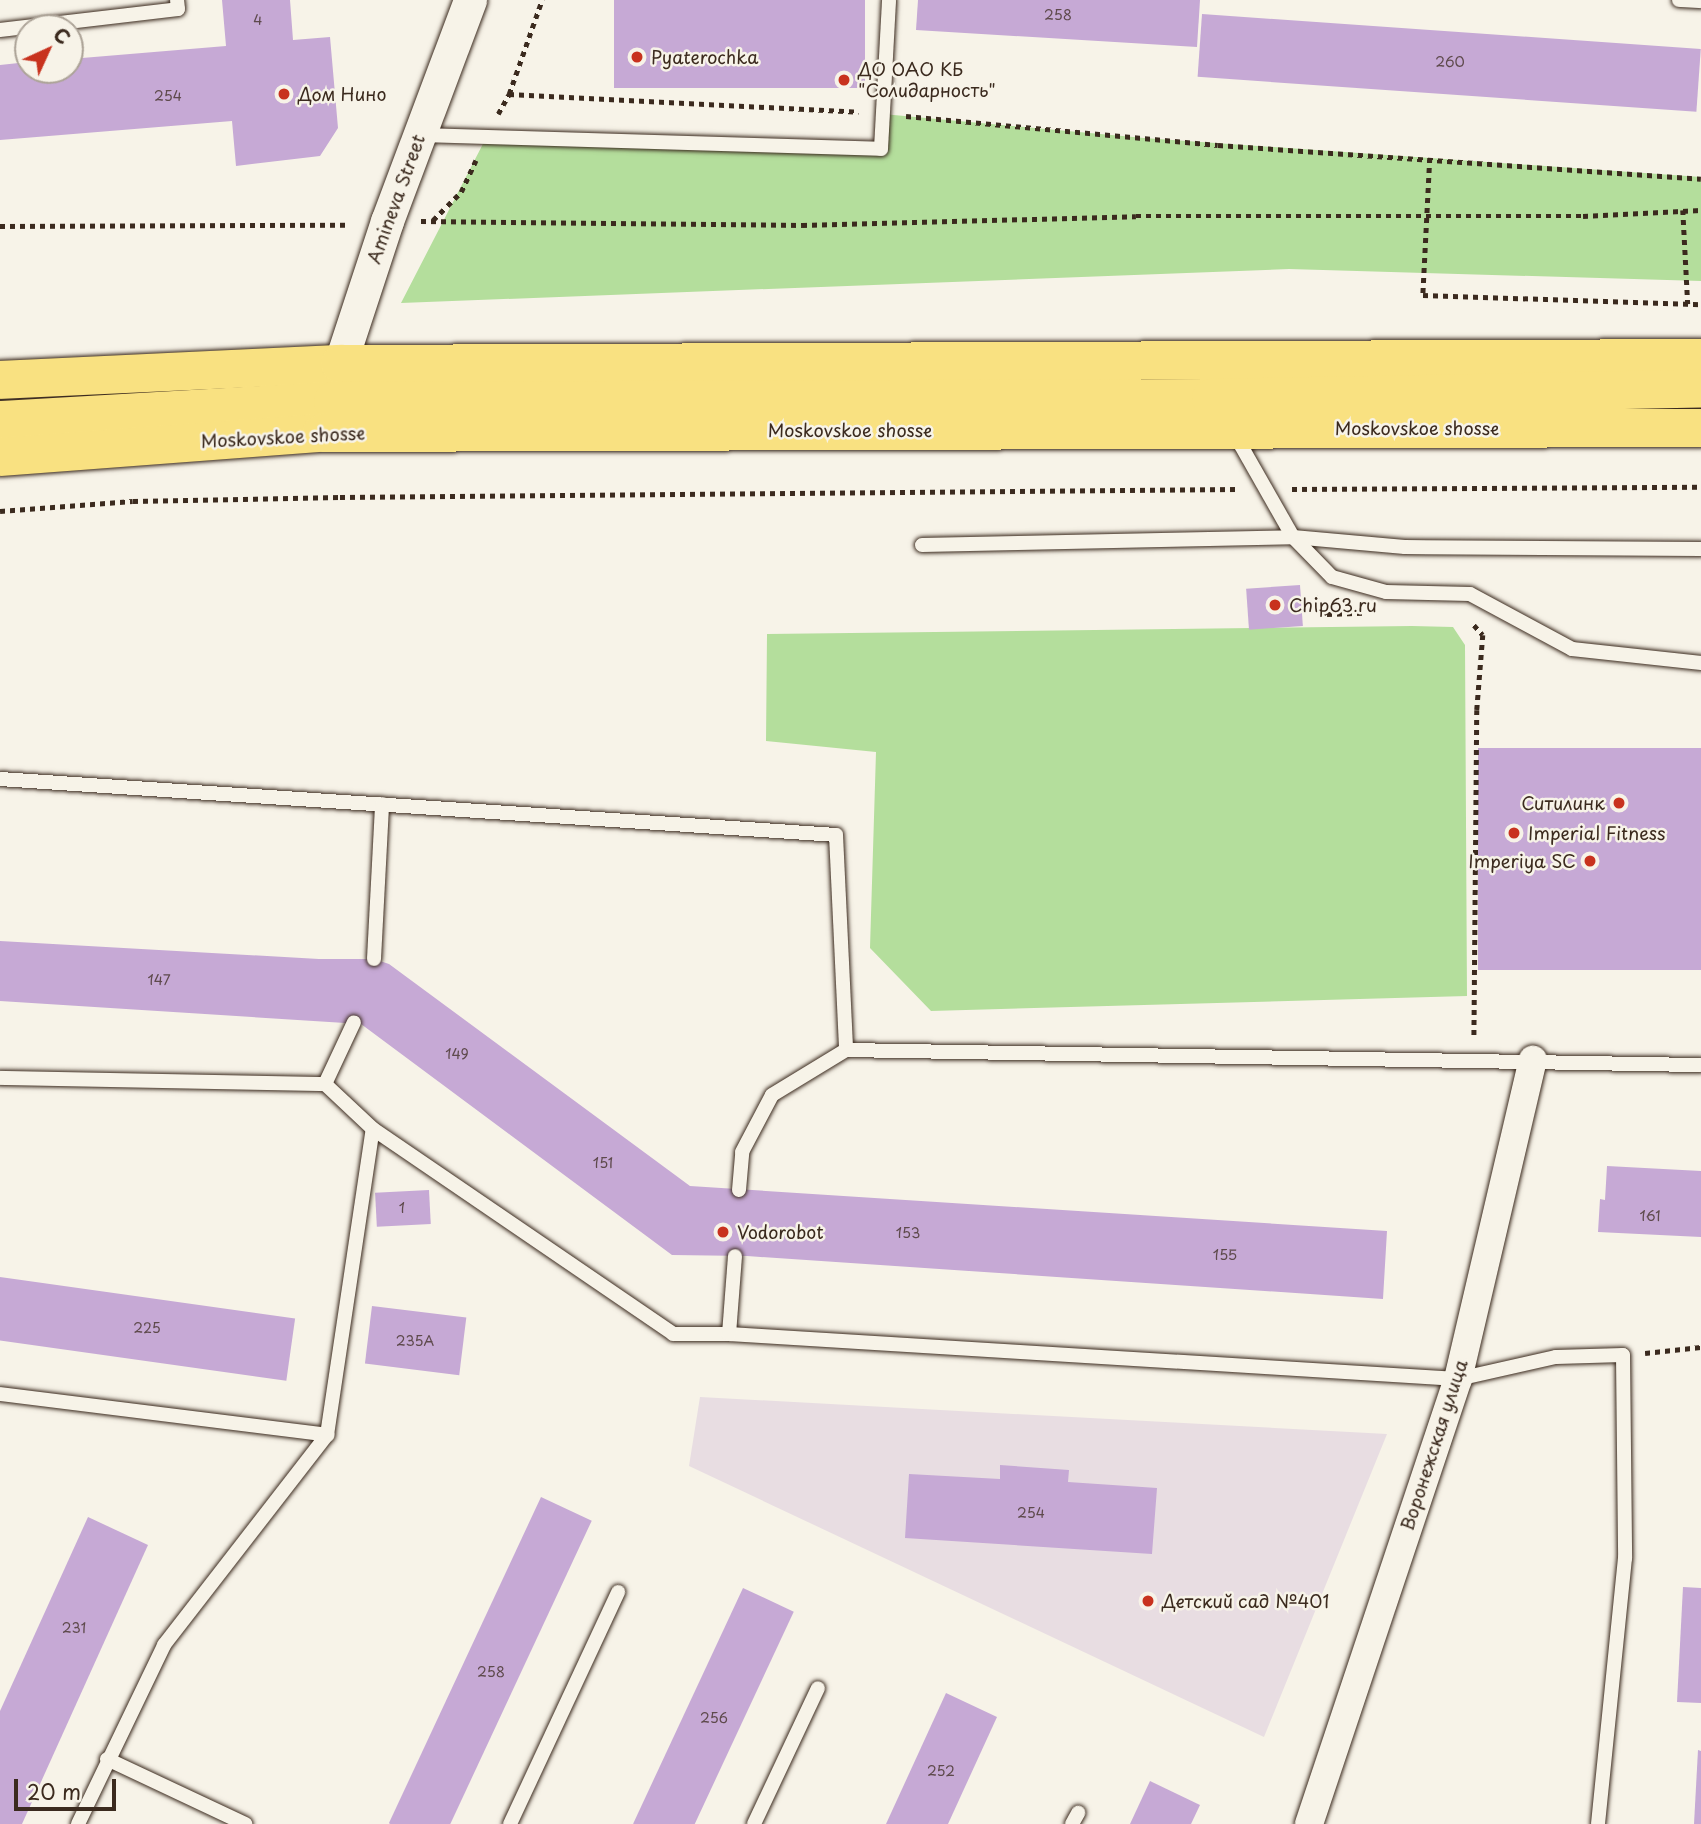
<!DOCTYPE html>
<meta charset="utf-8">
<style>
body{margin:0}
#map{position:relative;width:1701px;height:1824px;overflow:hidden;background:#f7f3e8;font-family:"Playpen Sans",sans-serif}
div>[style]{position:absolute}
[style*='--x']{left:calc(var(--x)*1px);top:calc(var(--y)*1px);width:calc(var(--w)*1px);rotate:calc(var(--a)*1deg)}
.built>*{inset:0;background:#e8dde2}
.green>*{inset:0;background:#b4de9c}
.building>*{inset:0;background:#c6a9d5;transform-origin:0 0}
.path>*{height:4.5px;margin-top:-2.25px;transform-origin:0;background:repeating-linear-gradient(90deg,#3b2a1e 0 5px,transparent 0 10px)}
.roads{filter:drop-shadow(0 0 2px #3b2a1e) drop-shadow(0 0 2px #3b2a1e)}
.service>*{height:14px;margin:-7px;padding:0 7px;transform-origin:7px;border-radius:7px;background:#f7f3e8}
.minor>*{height:28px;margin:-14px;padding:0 14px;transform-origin:14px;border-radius:14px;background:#f7f3e8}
.tertiary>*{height:33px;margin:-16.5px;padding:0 16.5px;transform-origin:16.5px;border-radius:16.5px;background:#f7f3e8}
.primary>*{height:38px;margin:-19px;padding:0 19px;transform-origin:19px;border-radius:19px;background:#f9e181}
.dots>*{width:19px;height:19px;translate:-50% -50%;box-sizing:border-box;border:4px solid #f7f3e8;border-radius:50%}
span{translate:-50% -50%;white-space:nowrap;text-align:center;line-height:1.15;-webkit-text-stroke:5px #f7f3e8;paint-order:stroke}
.number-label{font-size:14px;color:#5e4a4c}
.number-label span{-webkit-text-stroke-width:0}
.poi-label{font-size:18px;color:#3b2a1e}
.left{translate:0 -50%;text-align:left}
.right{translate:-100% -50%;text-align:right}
.street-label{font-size:18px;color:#3b2a1e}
.north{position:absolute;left:14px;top:14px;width:70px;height:70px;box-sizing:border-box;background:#f7f3e8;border:2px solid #aca397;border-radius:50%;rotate:45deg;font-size:19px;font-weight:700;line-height:28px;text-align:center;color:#3b2a1e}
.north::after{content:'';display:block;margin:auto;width:24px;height:32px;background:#c8321e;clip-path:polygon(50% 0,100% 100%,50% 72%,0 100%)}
.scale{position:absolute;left:14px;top:1779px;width:102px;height:32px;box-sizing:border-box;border:4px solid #3b2a1e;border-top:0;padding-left:9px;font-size:21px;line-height:24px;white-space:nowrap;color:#3b2a1e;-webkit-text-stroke:5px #f7f3e8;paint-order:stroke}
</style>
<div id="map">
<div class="built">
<div style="clip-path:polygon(700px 1397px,1387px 1434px,1264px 1737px,689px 1466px)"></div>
</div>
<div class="green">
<div style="clip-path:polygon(883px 114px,1144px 138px,1701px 177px,1701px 281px,1289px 269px,401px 303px,486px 138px,881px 149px)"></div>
<div style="clip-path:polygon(1412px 626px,1453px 627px,1465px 645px,1467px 996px,931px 1011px,870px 948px,876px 752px,766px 741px,767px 634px)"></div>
</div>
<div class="building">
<div style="clip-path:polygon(222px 0,290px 0,293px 40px,330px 37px,338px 128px,320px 156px,236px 166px,232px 121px,0 140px,0 65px,28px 62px,28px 70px,70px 70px,70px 59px,226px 46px)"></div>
<div style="left:614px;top:0;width:251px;height:88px"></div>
<div style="clip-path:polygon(918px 0,1200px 0,1197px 47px,916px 30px)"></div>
<div style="left:1202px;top:14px;width:500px;height:63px;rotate:4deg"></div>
<div style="left:1300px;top:585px;width:41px;height:54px;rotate:86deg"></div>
<div style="left:1701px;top:748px;width:222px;height:223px;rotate:90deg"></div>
<div style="clip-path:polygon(0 941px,319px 959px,374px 959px,389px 964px,690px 1186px,1387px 1231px,1383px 1299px,747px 1256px,672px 1255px,361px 1024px,0 1001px)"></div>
<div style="clip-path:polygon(1607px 1166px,1701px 1171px,1701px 1237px,1598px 1232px,1600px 1199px,1605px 1200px)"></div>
<div style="left:429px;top:1190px;width:34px;height:54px;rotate:87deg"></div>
<div style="left:0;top:1277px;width:298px;height:63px;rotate:8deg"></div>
<div style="left:372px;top:1306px;width:95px;height:58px;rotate:7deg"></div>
<div style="clip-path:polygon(1000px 1465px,1069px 1470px,1068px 1482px,1157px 1488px,1152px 1554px,905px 1538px,909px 1474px,1000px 1479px)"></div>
<div style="left:541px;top:1497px;width:56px;height:360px;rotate:25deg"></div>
<div style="clip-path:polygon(88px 1517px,148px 1545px,22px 1824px,0 1824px,0 1711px)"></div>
<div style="clip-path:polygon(1683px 1587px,1701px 1588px,1701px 1703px,1677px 1702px)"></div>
<div style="left:743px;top:1588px;width:56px;height:260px;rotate:25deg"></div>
<div style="clip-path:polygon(946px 1693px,997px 1717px,948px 1824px,886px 1824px)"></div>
<div style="clip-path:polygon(1698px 1750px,1701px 1751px,1701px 1824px,1694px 1824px)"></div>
<div style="clip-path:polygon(1150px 1781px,1200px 1805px,1191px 1824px,1130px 1824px)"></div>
</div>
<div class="path">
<div style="--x:509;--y:94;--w:350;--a:2.9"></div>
<div style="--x:498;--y:114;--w:23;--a:-61"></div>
<div style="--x:509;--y:94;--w:100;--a:-70.7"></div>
<div style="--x:906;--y:116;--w:313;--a:5.3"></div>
<div style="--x:1218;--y:145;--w:484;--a:4"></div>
<div style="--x:1430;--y:158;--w:137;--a:92.9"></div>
<div style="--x:1423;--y:295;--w:278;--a:1.9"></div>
<div style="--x:1683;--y:210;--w:94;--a:87"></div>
<div style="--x:433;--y:220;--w:40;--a:-45"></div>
<div style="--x:461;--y:192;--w:35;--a:-65"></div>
<div style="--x:421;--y:221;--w:381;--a:0.6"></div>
<div style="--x:802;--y:225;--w:334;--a:-1.5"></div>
<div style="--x:1136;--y:216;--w:447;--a:0"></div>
<div style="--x:1583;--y:216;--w:118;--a:-2.9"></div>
<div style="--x:0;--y:226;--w:350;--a:-0.2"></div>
<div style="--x:1292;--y:489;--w:409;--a:-0.3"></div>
<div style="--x:0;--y:511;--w:133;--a:-4.3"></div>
<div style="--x:133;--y:501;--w:207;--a:-1.1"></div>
<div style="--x:340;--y:497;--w:898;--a:-0.51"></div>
<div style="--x:1315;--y:596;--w:22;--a:56"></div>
<div style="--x:1327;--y:614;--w:36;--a:-2"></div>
<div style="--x:1474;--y:625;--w:13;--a:48"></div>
<div style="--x:1483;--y:635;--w:75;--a:94.6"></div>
<div style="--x:1477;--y:710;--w:326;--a:90.5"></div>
<div style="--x:1645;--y:1353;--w:56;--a:-6.1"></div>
</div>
<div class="roads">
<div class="service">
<div style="--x:1679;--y:0;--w:22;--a:3"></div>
<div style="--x:0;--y:30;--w:179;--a:-6.7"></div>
<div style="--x:178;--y:9;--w:9;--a:-96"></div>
<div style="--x:420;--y:135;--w:461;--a:1.7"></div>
<div style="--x:881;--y:149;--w:149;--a:-86.9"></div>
<div style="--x:1235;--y:435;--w:117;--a:60.4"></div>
<div style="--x:1293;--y:537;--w:112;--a:5.1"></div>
<div style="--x:1405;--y:547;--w:296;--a:0.4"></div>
<div style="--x:922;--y:545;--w:371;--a:-1.2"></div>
<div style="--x:1293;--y:537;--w:56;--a:45.7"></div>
<div style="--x:1332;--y:577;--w:56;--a:15.5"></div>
<div style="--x:1386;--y:592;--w:84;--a:1.4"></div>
<div style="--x:1470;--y:594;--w:116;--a:28.3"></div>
<div style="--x:1572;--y:649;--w:130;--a:6.2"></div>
<div style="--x:0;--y:779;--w:838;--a:3.83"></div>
<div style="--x:836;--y:835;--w:215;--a:87.3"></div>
<div style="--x:374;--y:959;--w:155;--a:-87"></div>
<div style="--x:0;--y:1078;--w:325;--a:1.1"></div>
<div style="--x:325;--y:1084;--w:66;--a:43.2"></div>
<div style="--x:373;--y:1129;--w:363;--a:34.3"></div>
<div style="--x:673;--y:1334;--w:56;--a:0"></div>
<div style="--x:729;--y:1334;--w:730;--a:3.53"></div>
<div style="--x:1458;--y:1379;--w:100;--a:-12.7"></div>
<div style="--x:1556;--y:1357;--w:67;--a:-1.7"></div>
<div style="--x:1623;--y:1355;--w:203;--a:89.4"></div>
<div style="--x:1625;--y:1558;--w:267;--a:95.8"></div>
<div style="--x:325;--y:1084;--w:68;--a:-64.9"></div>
<div style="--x:739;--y:1190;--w:38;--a:-85"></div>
<div style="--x:742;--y:1152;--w:64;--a:-62.2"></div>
<div style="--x:772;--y:1095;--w:87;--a:-31.3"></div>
<div style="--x:846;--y:1050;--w:855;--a:1.01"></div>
<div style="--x:729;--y:1334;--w:78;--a:-85.6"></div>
<div style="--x:0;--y:1394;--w:330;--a:7.1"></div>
<div style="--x:107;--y:1759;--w:153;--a:25.2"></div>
<div style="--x:78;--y:1824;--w:199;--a:-64.3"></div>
<div style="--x:164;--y:1645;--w:266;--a:-52.2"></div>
<div style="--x:327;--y:1435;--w:309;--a:-81.5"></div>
<div style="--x:510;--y:1824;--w:256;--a:-65"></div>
<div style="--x:754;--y:1824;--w:150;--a:-64.8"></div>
<div style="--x:1072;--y:1824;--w:13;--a:-61"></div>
</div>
<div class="minor">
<div style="--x:1309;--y:1824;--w:469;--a:-71.5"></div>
<div style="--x:1458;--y:1379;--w:328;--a:-76.8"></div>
</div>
<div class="tertiary">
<div style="--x:335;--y:388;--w:25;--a:-78"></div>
<div style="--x:340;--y:364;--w:151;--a:-71.8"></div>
<div style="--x:387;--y:221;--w:236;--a:-69.4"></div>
</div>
<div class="primary">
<div style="--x:0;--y:380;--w:340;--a:-2.7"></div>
<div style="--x:340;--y:364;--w:1361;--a:-0.25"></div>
<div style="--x:0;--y:420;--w:334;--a:-3.3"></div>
<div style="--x:333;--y:401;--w:878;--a:-0.2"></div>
<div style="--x:1211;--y:398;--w:490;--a:-1.1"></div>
<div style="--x:0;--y:457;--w:323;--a:-4.3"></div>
<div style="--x:322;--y:433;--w:1379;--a:-0.21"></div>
</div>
</div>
<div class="dots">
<div style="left:637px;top:57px;background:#c8321e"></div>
<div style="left:844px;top:80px;background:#c8321e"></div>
<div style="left:284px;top:94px;background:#c8321e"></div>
<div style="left:1275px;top:605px;background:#c8321e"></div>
<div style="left:1619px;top:803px;background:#c8321e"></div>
<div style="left:1514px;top:833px;background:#c8321e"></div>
<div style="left:1590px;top:861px;background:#c8321e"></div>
<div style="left:723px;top:1232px;background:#c8321e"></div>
<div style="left:1148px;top:1601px;background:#c8321e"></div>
</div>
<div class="number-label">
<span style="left:1058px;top:15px">258</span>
<span style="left:258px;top:20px">4</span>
<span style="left:1450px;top:62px">260</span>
<span style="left:168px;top:96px">254</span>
<span style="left:159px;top:980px">147</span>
<span style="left:457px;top:1054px">149</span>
<span style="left:603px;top:1163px">151</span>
<span style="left:402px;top:1208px">1</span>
<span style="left:1650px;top:1216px">161</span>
<span style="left:908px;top:1233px">153</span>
<span style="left:1225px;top:1255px">155</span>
<span style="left:147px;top:1328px">225</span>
<span style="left:415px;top:1341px">235А</span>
<span style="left:1031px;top:1513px">254</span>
<span style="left:74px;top:1628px">231</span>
<span style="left:491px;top:1672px">258</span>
<span style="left:714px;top:1718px">256</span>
<span style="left:941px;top:1771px">252</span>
</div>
<div class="poi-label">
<span class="left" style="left:651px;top:57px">Pyaterochka</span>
<span class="left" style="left:858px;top:80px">ДО ОАО КБ<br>"Солидарность"</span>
<span class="left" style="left:298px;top:94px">Дом Нино</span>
<span class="left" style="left:1289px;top:605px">Chip63.ru</span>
<span class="right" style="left:1605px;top:803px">Ситилинк</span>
<span class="left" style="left:1528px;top:833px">Imperial Fitness</span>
<span class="right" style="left:1576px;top:861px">Imperiya SC</span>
<span class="left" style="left:737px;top:1232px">Vodorobot</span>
<span class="left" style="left:1162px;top:1601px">Детский сад №401</span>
</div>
<div class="street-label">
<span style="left:396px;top:199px;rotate:-70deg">Amineva Street</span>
<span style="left:1417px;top:428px">Moskovskoe shosse</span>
<span style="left:850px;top:430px">Moskovskoe shosse</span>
<span style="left:283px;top:437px;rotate:-3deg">Moskovskoe shosse</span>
<span style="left:1434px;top:1445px;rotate:-72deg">Воронежская улица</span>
</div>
<div class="north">С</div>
<div class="scale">20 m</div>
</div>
